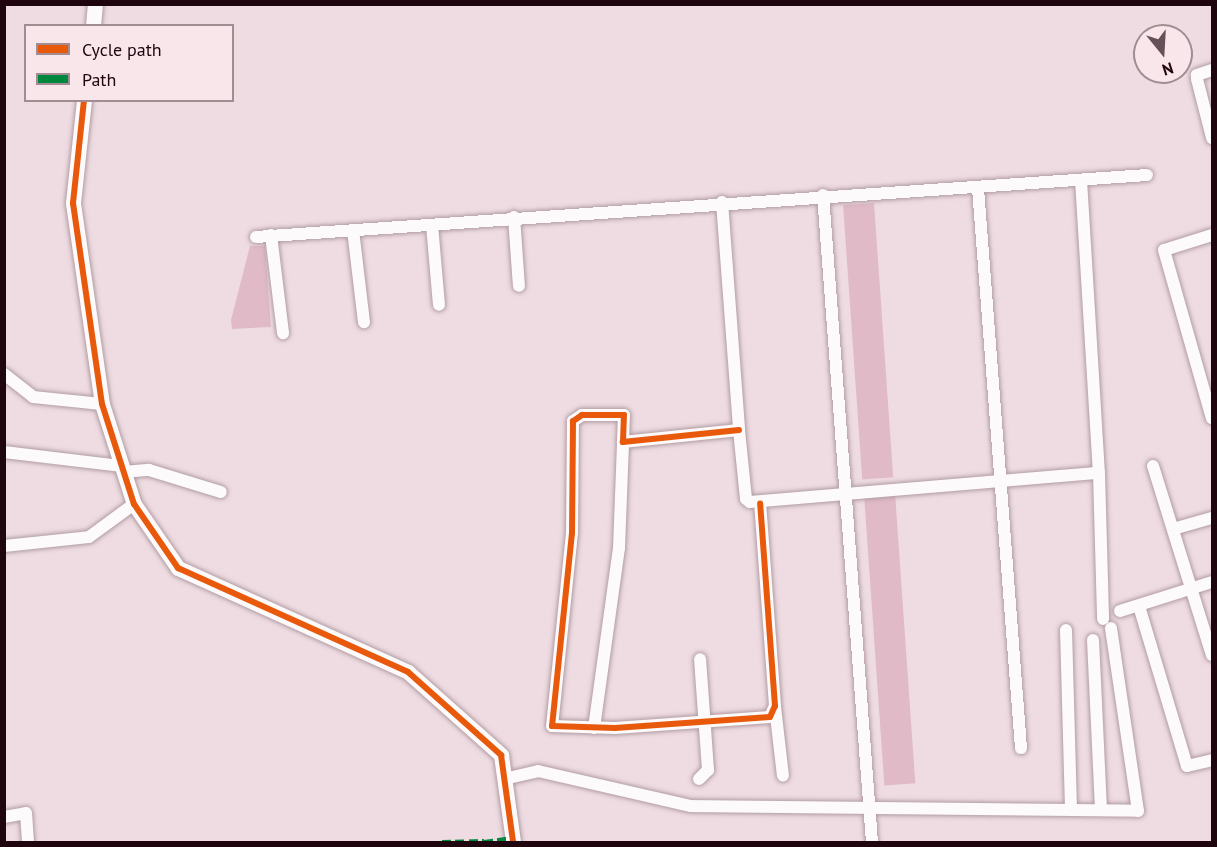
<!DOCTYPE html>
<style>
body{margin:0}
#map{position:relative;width:1217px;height:847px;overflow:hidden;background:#eedce2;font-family:"PT Sans",sans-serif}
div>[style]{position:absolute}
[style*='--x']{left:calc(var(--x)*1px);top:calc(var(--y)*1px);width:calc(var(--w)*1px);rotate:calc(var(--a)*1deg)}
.green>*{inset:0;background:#e0bac6;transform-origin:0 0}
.roads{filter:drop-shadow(0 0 2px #b29ca3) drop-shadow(0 0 2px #b29ca3)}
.minor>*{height:12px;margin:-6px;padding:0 6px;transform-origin:6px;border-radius:6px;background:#fcfafb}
.tertiary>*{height:15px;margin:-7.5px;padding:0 7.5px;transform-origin:7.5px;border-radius:7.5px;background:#fcfafb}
.quiet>*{height:4.5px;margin-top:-2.25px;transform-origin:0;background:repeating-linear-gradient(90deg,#00873e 0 9px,transparent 0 13.5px)}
.cycleway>*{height:6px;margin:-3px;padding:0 3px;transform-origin:3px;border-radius:3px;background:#e8590c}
span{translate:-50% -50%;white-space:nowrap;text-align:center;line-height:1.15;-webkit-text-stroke:6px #f8e6eb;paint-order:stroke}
.frame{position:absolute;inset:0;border:6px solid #1f050e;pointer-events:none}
.legend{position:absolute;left:24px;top:24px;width:210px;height:78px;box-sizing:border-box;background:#f8e6eb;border:2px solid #a18c93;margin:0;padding:8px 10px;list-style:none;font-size:18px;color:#1f050e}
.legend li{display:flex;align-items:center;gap:12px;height:30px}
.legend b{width:30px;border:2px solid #a18c93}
.north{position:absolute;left:1133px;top:24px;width:60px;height:60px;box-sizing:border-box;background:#f8e6eb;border:2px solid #a18c93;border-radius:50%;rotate:162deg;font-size:16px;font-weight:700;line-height:24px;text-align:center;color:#1f050e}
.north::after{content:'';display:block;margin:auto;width:21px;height:27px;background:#675058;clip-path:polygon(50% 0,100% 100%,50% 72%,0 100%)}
</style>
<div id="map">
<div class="green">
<div style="left:874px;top:203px;width:275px;height:31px;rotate:86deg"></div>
<div style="clip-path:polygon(250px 246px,265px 246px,271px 327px,232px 329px,231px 320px)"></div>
<div style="left:895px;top:493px;width:291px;height:31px;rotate:86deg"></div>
</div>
<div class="roads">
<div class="minor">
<div style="--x:1212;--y:70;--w:16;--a:162"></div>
<div style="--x:1197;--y:75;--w:4;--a:90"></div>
<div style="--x:1197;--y:79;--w:61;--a:75.7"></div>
<div style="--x:1081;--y:180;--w:294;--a:86.5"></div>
<div style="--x:1099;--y:473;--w:146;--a:88.4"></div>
<div style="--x:978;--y:188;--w:562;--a:85.61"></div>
<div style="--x:823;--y:195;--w:649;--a:85.67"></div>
<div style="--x:722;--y:202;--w:229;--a:85.7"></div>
<div style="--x:739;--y:430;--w:69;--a:84.2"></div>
<div style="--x:746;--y:499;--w:5;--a:37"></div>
<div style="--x:750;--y:502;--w:350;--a:-4.8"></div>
<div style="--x:514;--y:217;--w:69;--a:85.9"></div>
<div style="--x:432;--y:225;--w:80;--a:85"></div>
<div style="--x:353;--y:230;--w:93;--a:83.2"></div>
<div style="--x:271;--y:235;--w:99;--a:83"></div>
<div style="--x:1212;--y:235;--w:50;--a:162.6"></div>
<div style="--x:1164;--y:250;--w:175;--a:74.1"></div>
<div style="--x:256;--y:237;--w:893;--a:-3.98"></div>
<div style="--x:4;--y:374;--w:37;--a:38"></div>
<div style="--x:33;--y:397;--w:69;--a:5.8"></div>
<div style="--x:739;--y:430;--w:117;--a:174.1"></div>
<div style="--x:623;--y:442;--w:27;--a:-88"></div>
<div style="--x:624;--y:415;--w:42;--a:180"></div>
<div style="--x:582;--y:415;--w:11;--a:146"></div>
<div style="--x:573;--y:421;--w:112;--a:90.5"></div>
<div style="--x:572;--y:533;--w:194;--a:95.9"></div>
<div style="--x:552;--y:726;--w:63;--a:1.8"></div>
<div style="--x:615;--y:728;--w:155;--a:-4.1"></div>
<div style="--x:770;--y:717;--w:12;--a:-66"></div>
<div style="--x:775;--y:706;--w:203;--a:-94.2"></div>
<div style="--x:4;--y:452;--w:119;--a:6.8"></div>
<div style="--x:1153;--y:466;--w:198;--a:72.7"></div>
<div style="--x:124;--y:472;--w:25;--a:-5"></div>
<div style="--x:149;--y:470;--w:75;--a:17"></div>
<div style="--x:1173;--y:529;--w:41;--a:-15.8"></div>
<div style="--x:4;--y:546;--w:85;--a:-6"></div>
<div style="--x:89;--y:537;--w:56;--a:-36.3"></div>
<div style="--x:1139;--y:606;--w:167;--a:73.3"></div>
<div style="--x:1187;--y:766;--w:26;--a:-13"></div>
<div style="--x:1120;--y:611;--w:96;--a:-17.5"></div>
<div style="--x:1066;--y:630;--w:178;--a:88.4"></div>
<div style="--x:1093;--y:640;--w:169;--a:87.3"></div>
<div style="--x:775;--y:707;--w:69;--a:83.4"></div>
<div style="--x:594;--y:728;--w:182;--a:-82.1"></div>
<div style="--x:619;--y:548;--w:106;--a:-87.8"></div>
<div style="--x:504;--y:779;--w:35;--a:-13"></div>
<div style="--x:538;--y:771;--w:157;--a:12.9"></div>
<div style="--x:691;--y:806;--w:447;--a:0.6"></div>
<div style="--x:1138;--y:811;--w:185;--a:-98.4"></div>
<div style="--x:699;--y:779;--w:13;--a:-45"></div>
<div style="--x:708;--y:770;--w:111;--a:-94.1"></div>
<div style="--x:4;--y:817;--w:22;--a:-10"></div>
<div style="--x:26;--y:813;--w:29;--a:86"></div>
</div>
<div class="tertiary">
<div style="--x:93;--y:26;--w:22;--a:-85"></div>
<div style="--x:84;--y:100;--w:104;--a:96.1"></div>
<div style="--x:73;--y:203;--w:203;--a:81.8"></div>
<div style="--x:102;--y:404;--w:105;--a:72.3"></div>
<div style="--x:134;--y:504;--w:78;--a:55.5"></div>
<div style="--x:178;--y:568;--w:252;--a:24.3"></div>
<div style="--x:408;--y:672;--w:125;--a:41.7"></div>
<div style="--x:501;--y:755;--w:88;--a:82.1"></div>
</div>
</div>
<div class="quiet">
<div style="--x:442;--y:842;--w:42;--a:-1.4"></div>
<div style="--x:484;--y:842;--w:29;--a:-8"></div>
</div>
<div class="cycleway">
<div style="--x:84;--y:100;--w:104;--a:96.1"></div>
<div style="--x:73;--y:203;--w:203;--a:81.8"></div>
<div style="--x:102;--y:404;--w:105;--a:72.3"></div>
<div style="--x:134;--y:504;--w:78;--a:55.5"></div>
<div style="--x:178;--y:568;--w:252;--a:24.3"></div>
<div style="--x:408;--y:672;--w:125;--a:41.7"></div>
<div style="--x:501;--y:755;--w:88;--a:82.1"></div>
<div style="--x:739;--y:430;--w:117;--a:174.1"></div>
<div style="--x:623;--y:442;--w:27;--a:-88"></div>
<div style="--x:624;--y:415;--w:42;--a:180"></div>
<div style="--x:582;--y:415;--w:11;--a:146"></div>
<div style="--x:573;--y:421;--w:112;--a:90.5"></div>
<div style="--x:572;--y:533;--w:194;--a:95.9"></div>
<div style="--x:552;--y:726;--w:63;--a:1.8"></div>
<div style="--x:615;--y:728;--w:155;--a:-4.1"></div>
<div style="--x:770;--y:717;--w:12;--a:-66"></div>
<div style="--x:775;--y:706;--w:203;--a:-94.2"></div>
</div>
<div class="frame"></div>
<ul class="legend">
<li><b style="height:8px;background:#e8590c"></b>Cycle path</li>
<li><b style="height:8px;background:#00873e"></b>Path</li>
</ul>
<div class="north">N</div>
</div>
